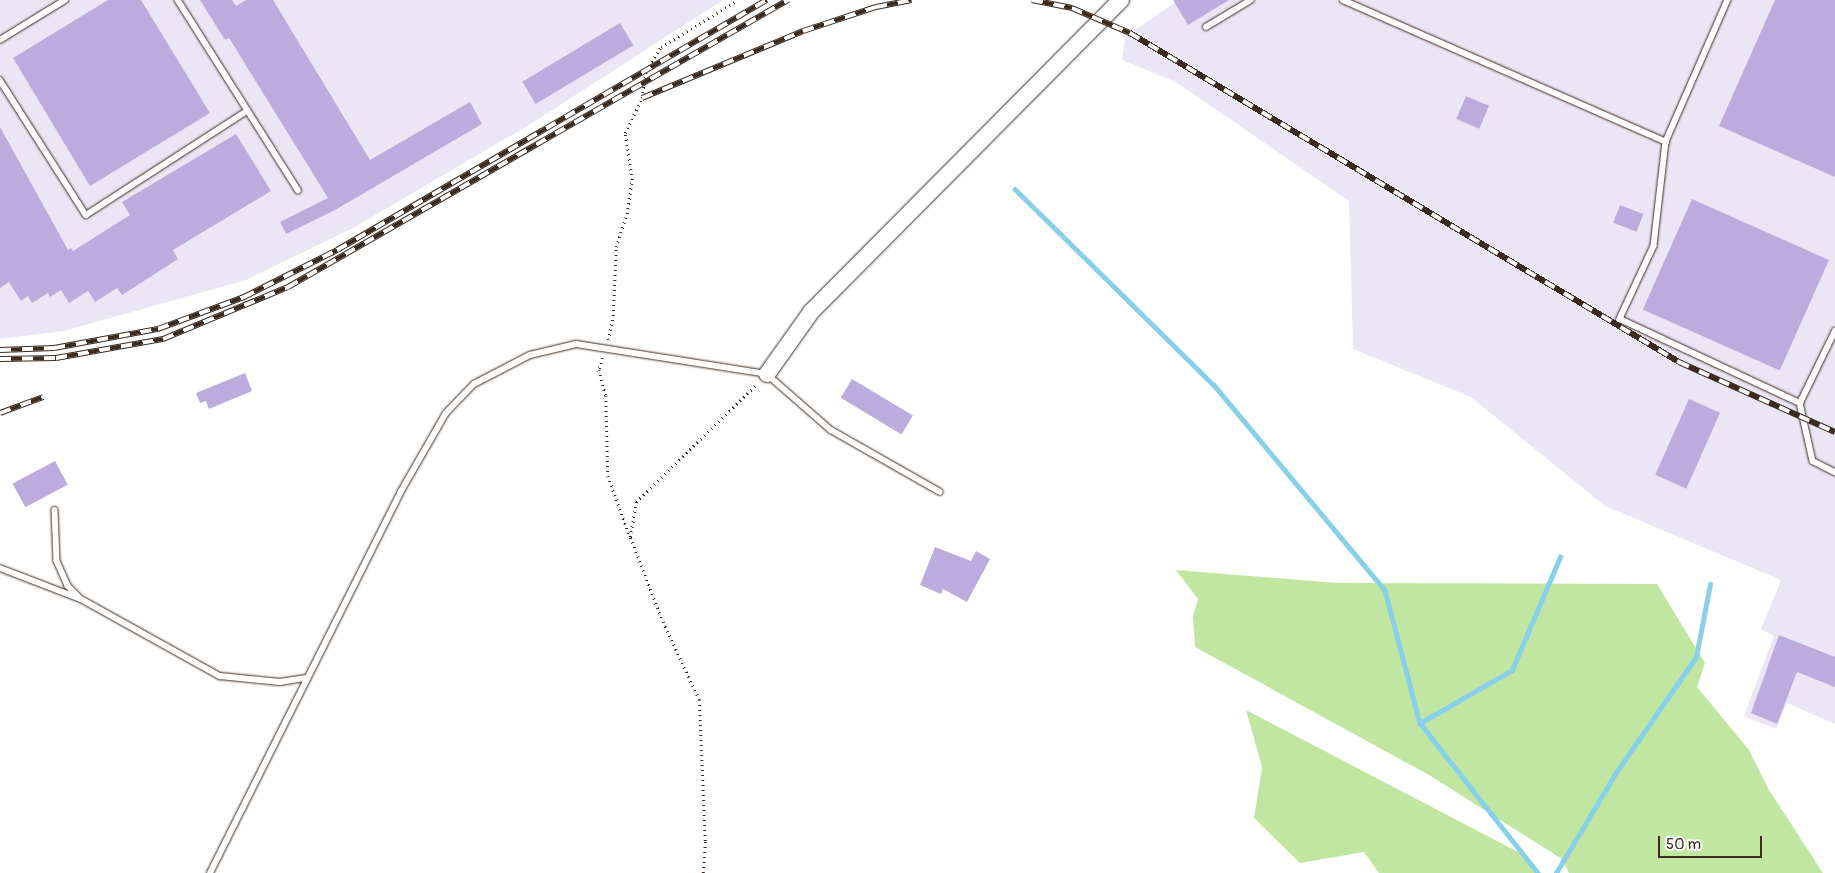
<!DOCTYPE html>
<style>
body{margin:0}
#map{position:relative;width:1835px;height:873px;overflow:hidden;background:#fff;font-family:Pangolin,sans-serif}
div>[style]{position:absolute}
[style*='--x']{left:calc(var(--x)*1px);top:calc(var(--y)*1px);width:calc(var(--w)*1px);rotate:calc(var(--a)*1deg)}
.built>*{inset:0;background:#ebe6f5}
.green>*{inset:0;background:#c0e6a1}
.stream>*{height:4.5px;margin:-2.25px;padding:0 2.25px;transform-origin:2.25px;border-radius:2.25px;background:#88cfe9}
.building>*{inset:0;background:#bcacdd;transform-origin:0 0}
.path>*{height:2.5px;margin-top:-1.25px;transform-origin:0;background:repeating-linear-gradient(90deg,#3b2a1e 0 1px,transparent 0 5px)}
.roads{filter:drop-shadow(0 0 1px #3b2a1e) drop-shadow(0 0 1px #3b2a1e)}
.lane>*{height:5.5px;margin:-2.75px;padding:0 2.75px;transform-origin:2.75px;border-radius:2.75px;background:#fff}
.secondary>*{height:16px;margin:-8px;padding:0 8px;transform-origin:8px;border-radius:8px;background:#fff}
.rail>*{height:5.5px;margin-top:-2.75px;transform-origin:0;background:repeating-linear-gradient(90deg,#fff 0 11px,#3b2a1e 0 22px);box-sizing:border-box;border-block:1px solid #3b2a1e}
span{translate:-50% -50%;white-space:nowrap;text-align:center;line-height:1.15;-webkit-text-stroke:4px #fff;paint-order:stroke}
.scale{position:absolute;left:1658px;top:836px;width:104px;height:22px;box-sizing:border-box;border:2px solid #3b2a1e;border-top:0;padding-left:6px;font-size:15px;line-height:18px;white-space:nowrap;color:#3b2a1e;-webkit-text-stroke:4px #fff;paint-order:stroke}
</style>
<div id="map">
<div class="built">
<div style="clip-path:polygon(0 0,723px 0,529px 125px,353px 228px,246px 280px,64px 331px,0 339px)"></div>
<div style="clip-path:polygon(1179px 0,1835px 0,1835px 724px,1787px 703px,1776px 729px,1744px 716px,1774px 636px,1761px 629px,1781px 580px,1605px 506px,1471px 397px,1353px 349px,1349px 201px,1176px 82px,1122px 60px,1125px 39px,1130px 33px)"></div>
</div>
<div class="green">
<div style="clip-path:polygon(1176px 570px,1338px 583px,1657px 584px,1705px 663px,1697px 687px,1749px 750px,1769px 790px,1823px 873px,1569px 873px,1562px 859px,1429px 775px,1195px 647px,1193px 616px,1198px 599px)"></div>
<div style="clip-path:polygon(1246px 710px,1520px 853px,1539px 873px,1379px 873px,1364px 852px,1300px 863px,1254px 818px,1262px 767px)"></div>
</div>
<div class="stream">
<div style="--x:1015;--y:189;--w:279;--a:44.6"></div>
<div style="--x:1214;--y:385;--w:267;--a:50.2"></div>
<div style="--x:1385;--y:590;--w:138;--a:75.3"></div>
<div style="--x:1420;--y:723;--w:191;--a:51.8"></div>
<div style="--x:1420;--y:723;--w:106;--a:-29.9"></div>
<div style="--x:1512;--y:670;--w:123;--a:-67"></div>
<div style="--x:1556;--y:873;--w:115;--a:-59.2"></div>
<div style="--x:1615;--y:774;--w:142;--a:-55.3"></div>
<div style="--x:1696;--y:657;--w:74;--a:-79.1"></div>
</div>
<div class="building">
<div style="clip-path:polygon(108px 0,141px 0,210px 113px,90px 186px,13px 58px)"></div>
<div style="clip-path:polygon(200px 0,232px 0,236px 6px,246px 0,273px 0,370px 160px,470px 102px,482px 124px,335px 210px,286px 234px,280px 222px,328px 198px,229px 38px,225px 40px)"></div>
<div style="clip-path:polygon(1173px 0,1229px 0,1188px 25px)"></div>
<div style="clip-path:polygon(1775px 0,1835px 0,1835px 177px,1719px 126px)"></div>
<div style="left:620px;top:23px;width:26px;height:114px;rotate:59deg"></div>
<div style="left:1466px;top:96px;width:25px;height:25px;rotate:23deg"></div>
<div style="clip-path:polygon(0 127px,68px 250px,71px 248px,73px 251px,130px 215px,122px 202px,236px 134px,271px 191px,173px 250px,178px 259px,122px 295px,117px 288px,95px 302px,88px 291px,69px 303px,61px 290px,50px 297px,48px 293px,32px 303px,28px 296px,21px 301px,9px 282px,0 288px)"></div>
<div style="left:1692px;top:199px;width:150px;height:121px;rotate:24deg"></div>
<div style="left:1620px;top:205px;width:25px;height:19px;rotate:21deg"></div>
<div style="clip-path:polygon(245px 373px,252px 391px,209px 409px,206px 401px,200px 403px,196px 393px)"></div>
<div style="left:852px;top:379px;width:71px;height:22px;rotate:31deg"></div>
<div style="left:1689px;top:399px;width:34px;height:83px;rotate:24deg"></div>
<div style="left:55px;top:461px;width:27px;height:48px;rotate:62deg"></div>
<div style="clip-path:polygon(935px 547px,971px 561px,976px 551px,990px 559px,967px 602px,943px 589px,941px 594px,920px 585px)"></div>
<div style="clip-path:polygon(1779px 635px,1835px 657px,1835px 687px,1797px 672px,1777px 724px,1751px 713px)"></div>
</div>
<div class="path">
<div style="--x:608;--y:340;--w:25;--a:-78"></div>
<div style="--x:613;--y:316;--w:69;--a:-87.5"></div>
<div style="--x:616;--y:247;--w:35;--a:-72"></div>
<div style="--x:627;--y:214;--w:34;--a:-82"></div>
<div style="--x:632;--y:180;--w:48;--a:-98.5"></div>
<div style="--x:625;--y:133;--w:39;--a:-64"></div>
<div style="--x:642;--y:98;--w:28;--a:-82"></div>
<div style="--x:646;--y:70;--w:27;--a:-57"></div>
<div style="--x:661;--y:47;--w:90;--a:-31.4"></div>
<div style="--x:603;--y:358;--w:13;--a:108"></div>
<div style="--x:599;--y:370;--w:27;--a:75"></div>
<div style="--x:606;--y:396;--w:80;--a:88.6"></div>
<div style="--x:608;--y:476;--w:65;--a:70.2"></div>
<div style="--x:703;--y:873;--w:32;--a:-86"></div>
<div style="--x:705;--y:841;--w:141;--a:-92.4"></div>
<div style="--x:699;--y:700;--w:90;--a:-114.9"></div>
<div style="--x:661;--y:618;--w:87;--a:-110.9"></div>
<div style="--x:630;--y:537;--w:36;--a:-80"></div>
<div style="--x:636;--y:502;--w:170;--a:-44.3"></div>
</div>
<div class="roads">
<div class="lane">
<div style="--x:178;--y:0;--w:225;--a:57.7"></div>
<div style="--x:1343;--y:0;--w:353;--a:23.7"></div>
<div style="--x:1728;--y:0;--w:155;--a:113.6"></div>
<div style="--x:1666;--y:142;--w:105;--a:96.6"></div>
<div style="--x:1654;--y:246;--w:81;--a:115"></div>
<div style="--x:1620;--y:319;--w:199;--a:25"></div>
<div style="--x:1800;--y:403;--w:59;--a:77.4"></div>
<div style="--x:1813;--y:461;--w:25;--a:27"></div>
<div style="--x:1206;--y:27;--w:52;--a:-31"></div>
<div style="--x:0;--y:40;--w:76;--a:-31.6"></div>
<div style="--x:0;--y:80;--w:160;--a:57.5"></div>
<div style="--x:86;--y:215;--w:192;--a:-32.9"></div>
<div style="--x:1800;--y:403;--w:80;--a:-64.1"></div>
<div style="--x:55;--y:510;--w:51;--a:87.8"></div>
<div style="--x:57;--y:561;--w:27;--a:66"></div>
<div style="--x:68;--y:586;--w:18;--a:45"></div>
<div style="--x:81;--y:599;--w:159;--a:29"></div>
<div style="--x:220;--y:676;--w:60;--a:5.7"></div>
<div style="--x:280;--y:682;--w:26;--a:-9"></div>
<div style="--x:0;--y:568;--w:84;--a:21"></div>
<div style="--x:210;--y:873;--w:425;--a:-63.4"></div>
<div style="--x:400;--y:493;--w:92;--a:-60.1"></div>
<div style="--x:446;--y:413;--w:40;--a:-46"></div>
<div style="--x:474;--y:384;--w:63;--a:-27.4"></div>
<div style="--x:530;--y:355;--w:47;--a:-13.4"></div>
<div style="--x:576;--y:344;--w:193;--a:8.9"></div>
<div style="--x:767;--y:374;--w:85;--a:41.2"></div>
<div style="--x:831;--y:430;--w:125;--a:29.6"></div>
</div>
<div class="secondary">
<div style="--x:767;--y:374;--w:76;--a:-54.6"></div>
<div style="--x:811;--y:312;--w:440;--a:-45.2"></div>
</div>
</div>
<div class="rail">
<div style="--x:1032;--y:0;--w:41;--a:11.3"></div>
<div style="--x:1072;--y:8;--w:63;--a:23.3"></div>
<div style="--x:1130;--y:33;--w:640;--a:30.93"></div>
<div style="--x:1679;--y:362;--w:171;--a:24.2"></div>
<div style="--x:642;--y:98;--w:174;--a:-22.6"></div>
<div style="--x:803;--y:31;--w:77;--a:-18.2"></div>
<div style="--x:876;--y:7;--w:36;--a:-11"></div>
<div style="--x:0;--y:350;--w:54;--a:-2.1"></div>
<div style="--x:54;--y:348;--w:106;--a:-10.4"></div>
<div style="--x:158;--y:329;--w:92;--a:-20.4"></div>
<div style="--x:244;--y:297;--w:104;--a:-26.8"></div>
<div style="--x:337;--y:250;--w:497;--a:-30.2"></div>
<div style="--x:0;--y:359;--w:56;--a:-1"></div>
<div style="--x:56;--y:358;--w:109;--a:-10.1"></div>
<div style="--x:163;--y:339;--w:135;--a:-22.6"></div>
<div style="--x:288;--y:287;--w:577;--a:-29.86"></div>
<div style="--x:0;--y:413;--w:46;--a:-20.4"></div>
</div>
<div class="scale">50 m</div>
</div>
